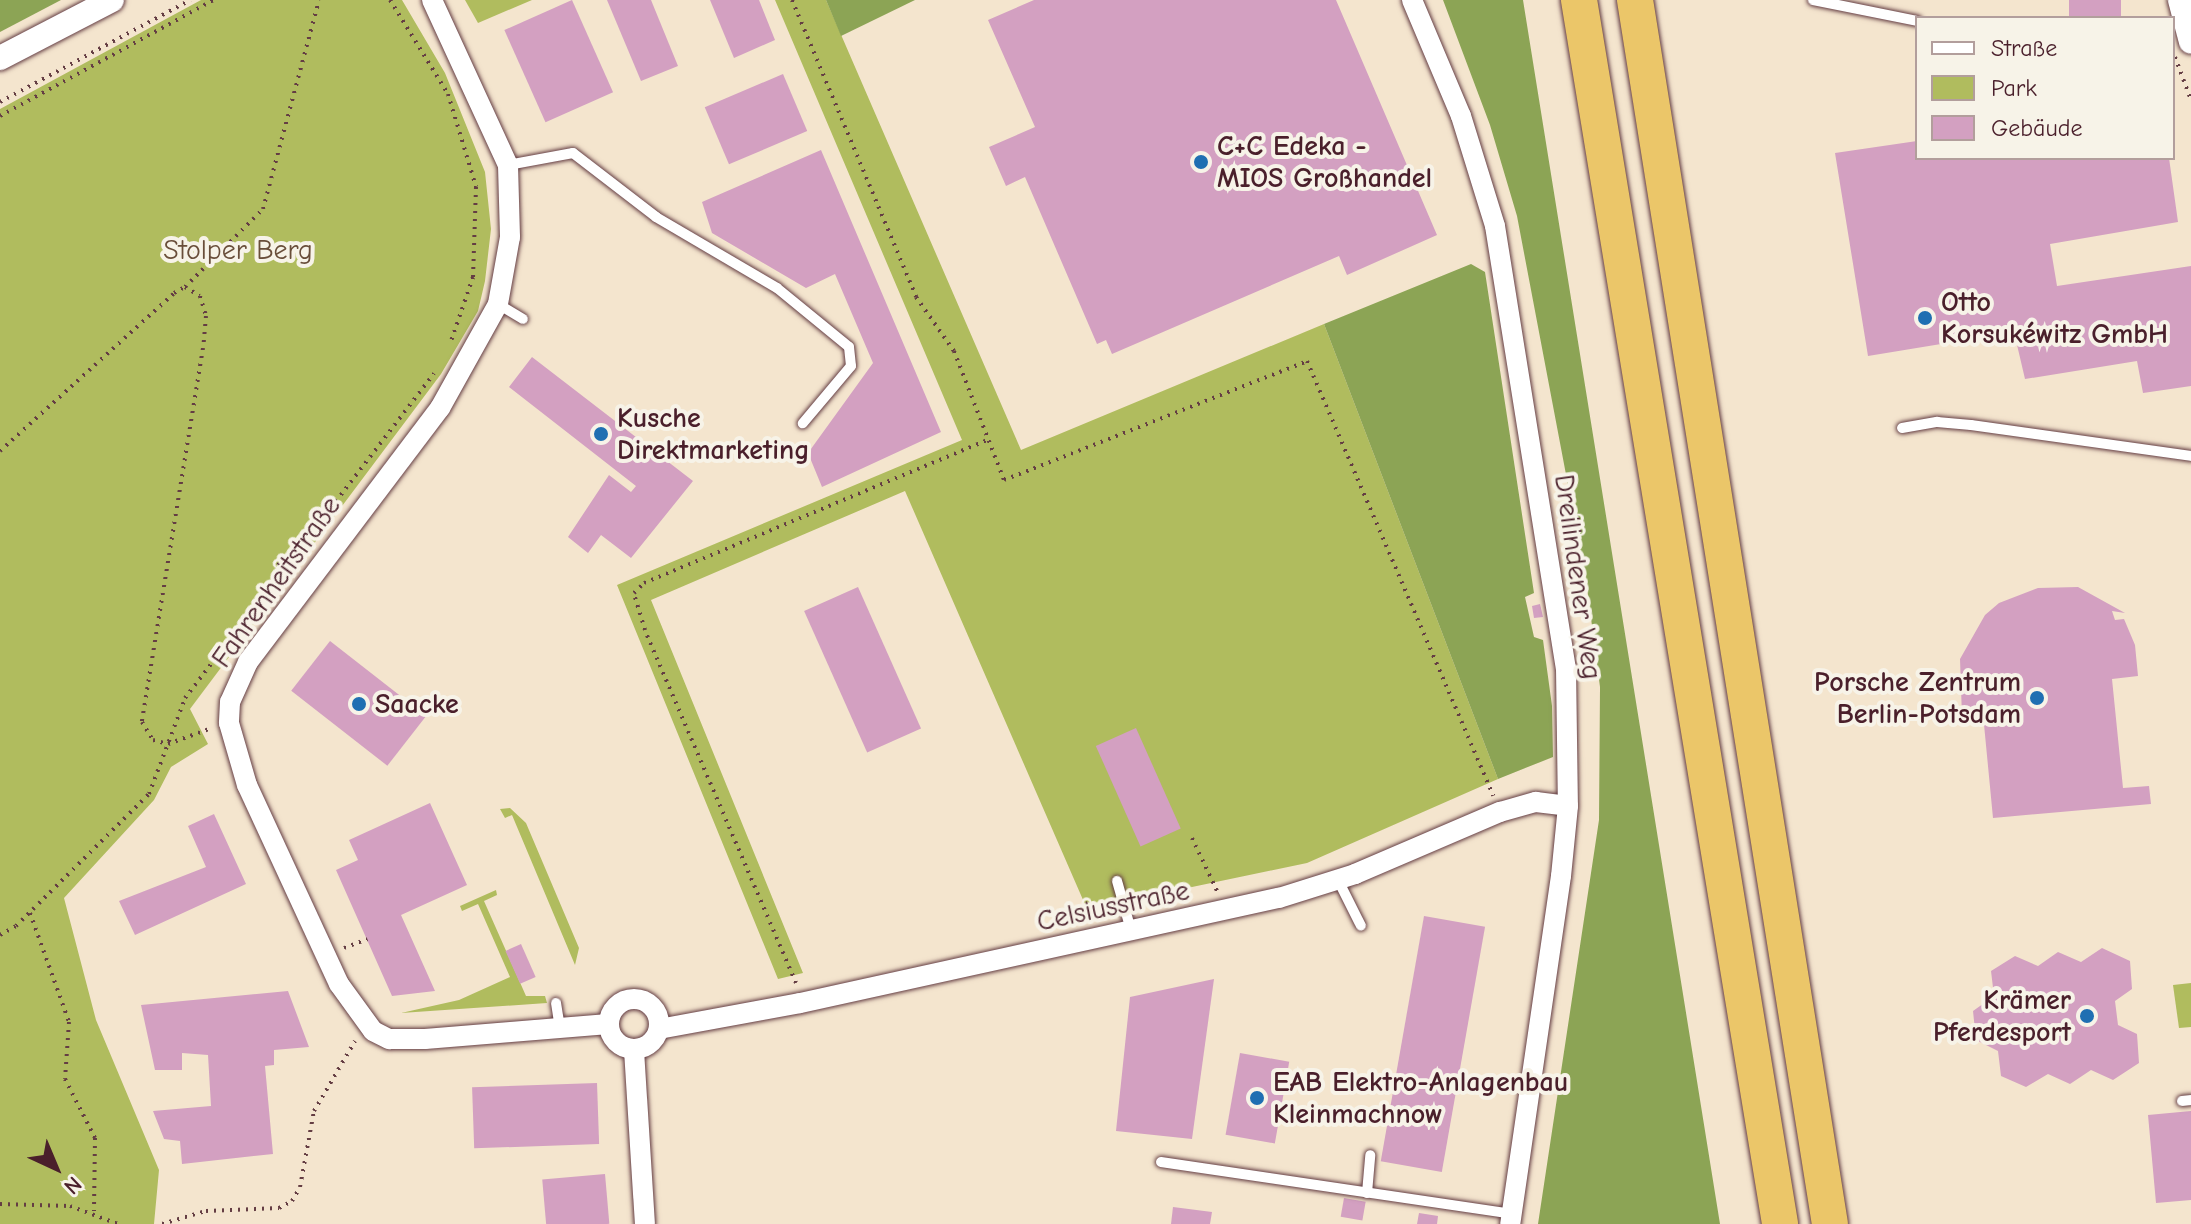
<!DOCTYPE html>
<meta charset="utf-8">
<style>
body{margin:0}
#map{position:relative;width:2191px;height:1224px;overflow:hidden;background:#f4e5ce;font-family:"Comic Neue",sans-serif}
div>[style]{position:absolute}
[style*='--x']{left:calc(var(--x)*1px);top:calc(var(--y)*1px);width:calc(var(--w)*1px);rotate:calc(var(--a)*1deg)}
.green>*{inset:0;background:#b0bc5e}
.forest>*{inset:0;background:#8ca455}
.building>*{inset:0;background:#d3a0c1;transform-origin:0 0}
.path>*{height:4px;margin-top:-2px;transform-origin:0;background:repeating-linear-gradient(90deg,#643d43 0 2px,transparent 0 8px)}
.roads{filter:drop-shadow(0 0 2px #643d43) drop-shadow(0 0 2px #643d43)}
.service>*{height:10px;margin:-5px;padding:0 5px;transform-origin:5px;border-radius:5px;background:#fff}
.minor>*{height:20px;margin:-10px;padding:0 10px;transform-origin:10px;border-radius:10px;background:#fff}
.minor>.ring{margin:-10px;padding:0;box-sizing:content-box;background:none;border:20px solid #fff;border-radius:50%}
.tertiary>*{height:24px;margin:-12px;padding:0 12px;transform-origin:12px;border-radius:12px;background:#fff}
.motorway>*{height:36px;margin:-18px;padding:0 18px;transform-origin:18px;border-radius:18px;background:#ebc669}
.dots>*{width:22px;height:22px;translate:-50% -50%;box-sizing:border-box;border:4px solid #f7f3e8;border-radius:50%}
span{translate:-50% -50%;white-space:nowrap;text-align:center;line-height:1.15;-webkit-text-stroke:8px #f7f3e8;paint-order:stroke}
.poi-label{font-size:28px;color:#4a1f2b;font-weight:700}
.left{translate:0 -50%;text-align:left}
.right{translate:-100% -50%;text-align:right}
.park-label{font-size:28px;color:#694e3a}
.street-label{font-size:28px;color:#4a1f2b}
.legend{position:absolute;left:1915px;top:16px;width:260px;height:144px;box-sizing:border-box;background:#f7f3e8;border:2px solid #b29e9c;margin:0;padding:10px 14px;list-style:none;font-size:24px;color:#4a1f2b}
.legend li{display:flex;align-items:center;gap:16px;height:40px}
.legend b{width:40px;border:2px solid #b29e9c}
.north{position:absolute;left:16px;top:1128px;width:80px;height:80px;-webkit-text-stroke:6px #f7f3e8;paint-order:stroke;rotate:136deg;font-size:22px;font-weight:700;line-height:32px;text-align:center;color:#4a1f2b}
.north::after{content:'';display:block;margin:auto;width:28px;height:36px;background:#4a1f2b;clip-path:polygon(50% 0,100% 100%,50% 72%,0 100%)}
</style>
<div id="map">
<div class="green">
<div style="clip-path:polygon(201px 0,402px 0,445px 73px,485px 172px,491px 229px,485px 281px,478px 311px,441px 374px,190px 709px,208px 744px,171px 767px,154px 800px,64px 898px,96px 1020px,159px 1170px,154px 1224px,0 1224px,0 109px)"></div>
<div style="clip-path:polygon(465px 0,532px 0,478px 23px)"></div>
<div style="clip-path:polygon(775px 0,826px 0,1021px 450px,1324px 324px,1498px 779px,1307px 863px,1087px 909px,905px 491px,651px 600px,803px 973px,778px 979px,617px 585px,962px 440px)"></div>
<div style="clip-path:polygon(510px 808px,526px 823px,579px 948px,575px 965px,512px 815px,505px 818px,500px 809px)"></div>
<div style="clip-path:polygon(496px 890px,497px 895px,484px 901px,526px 996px,545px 996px,547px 1003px,401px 1013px,459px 1000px,510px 977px,478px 904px,462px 911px,460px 906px)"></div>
<div style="clip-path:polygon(2191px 983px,2191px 1027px,2179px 1028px,2173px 985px)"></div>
</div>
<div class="forest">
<div style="clip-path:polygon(0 0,61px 0,0 32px)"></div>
<div style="clip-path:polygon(826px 0,915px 0,841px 36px)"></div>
<div style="clip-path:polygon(1443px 0,1523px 0,1720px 1224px,1538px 1224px,1599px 820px,1600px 687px,1586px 580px,1517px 216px,1490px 125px)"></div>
<div style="clip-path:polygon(1471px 264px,1485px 272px,1534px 593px,1525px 597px,1534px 637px,1543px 640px,1552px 706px,1553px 757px,1498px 779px,1324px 324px)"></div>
</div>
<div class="building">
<div style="left:572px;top:0;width:101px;height:74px;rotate:66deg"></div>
<div style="clip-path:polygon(607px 0,651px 0,678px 66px,641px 81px)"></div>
<div style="clip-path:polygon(710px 0,759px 0,775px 40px,734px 58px)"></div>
<div style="clip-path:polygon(1034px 0,1336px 0,1437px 235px,1347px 275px,1339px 256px,1112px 354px,1106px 340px,1097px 344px,1025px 177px,1006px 186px,989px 147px,1035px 127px,988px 20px)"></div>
<div style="left:2069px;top:0;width:52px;height:18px"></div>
<div style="left:783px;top:74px;width:62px;height:85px;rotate:67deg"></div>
<div style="clip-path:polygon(1917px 141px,1917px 158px,2169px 158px,2178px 222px,2050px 244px,2057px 286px,2191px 266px,2191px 386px,2143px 393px,2137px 361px,2025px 379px,2014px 332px,1868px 356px,1835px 153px)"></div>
<div style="clip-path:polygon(821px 150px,941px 432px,822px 487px,808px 453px,873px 363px,835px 274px,806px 288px,712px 233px,702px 202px)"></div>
<div style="clip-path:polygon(532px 357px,693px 481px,631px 558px,601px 535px,588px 553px,568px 537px,609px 475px,631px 492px,636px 486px,509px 387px)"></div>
<div style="left:858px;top:587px;width:155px;height:59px;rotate:66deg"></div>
<div style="clip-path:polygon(2078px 587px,2125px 613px,2112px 611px,2115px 620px,2124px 619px,2135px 645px,2138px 676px,2112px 679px,2123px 788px,2149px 786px,2151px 804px,1993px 818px,1983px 714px,1962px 717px,1960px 659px,1985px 615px,1999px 603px,2038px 588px)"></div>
<div style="clip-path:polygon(1540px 604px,1543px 617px,1534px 618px,1532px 606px)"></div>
<div style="left:330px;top:641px;width:122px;height:63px;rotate:38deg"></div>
<div style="left:1136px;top:728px;width:110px;height:44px;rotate:66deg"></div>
<div style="clip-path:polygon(430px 803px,467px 885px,401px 915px,435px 991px,392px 996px,336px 870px,358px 860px,349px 840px)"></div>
<div style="clip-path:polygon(214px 814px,246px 884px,135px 935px,119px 901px,206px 867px,188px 826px)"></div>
<div style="left:1424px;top:916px;width:62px;height:249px;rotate:10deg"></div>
<div style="left:521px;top:944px;width:36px;height:17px;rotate:66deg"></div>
<div style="clip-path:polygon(2102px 948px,2130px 961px,2132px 989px,2115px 1001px,2118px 1025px,2137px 1034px,2139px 1063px,2113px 1080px,2091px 1070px,2070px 1084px,2048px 1074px,2026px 1087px,2001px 1076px,1998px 1051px,1976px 1040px,1973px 1011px,1994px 996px,1991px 971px,2015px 956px,2038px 966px,2058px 952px,2081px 962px)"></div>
<div style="clip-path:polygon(1214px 979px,1192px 1139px,1116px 1131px,1130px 997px)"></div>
<div style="clip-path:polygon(288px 991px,309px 1047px,274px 1050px,274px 1065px,265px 1066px,273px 1154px,182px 1164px,180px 1141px,164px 1139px,153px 1111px,211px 1106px,208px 1055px,182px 1053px,182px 1070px,155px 1070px,141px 1005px)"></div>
<div style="left:1240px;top:1053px;width:50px;height:83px;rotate:10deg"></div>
<div style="left:597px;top:1083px;width:61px;height:125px;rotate:88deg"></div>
<div style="clip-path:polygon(2191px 1111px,2191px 1200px,2156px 1203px,2148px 1115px)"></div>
<div style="left:605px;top:1174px;width:50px;height:63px;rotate:85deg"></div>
<div style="left:1344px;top:1198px;width:22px;height:19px;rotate:10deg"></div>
<div style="clip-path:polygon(1173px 1207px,1212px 1212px,1210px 1224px,1171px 1224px)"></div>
<div style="clip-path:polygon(1419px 1213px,1438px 1216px,1437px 1224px,1417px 1224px)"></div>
</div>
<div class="path">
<div style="--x:390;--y:0;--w:110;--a:58.3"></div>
<div style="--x:448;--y:94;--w:97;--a:73.2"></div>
<div style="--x:476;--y:187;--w:90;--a:91.9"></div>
<div style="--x:473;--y:277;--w:71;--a:108.9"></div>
<div style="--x:792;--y:0;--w:322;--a:67.3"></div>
<div style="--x:916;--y:297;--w:66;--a:54.9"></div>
<div style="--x:954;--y:351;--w:138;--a:68.8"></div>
<div style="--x:1004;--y:480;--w:326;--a:-21.4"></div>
<div style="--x:1307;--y:361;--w:473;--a:66.8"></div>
<div style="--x:2175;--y:57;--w:46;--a:69.6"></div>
<div style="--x:0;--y:102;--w:216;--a:-28.2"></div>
<div style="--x:0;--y:116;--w:243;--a:-28.5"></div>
<div style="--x:185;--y:287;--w:110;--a:-45"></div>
<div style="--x:263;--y:209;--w:216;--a:-75"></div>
<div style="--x:0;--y:451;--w:235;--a:-42.2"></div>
<div style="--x:174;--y:293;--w:13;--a:-29"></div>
<div style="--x:185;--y:287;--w:17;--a:31"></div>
<div style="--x:200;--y:296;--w:21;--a:73"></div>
<div style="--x:206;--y:316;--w:32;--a:95"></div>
<div style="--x:203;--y:348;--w:379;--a:99.3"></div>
<div style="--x:142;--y:722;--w:21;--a:59"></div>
<div style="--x:153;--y:740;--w:16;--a:15"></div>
<div style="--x:168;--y:744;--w:47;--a:-20"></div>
<div style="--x:1192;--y:838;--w:61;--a:64.7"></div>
<div style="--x:30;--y:913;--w:116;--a:70.3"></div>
<div style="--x:69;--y:1022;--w:57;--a:94"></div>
<div style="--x:65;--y:1079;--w:66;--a:63"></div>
<div style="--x:95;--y:1138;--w:73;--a:90.8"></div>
<div style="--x:0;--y:935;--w:18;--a:-29"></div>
<div style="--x:16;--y:926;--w:187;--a:-44.8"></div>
<div style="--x:149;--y:794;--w:103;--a:-69.4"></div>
<div style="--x:185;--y:698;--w:409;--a:-52.5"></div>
<div style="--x:344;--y:948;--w:25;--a:-21"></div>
<div style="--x:796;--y:983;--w:384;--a:-113.2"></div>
<div style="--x:645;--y:630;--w:39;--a:-107"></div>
<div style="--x:634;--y:593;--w:14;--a:-45"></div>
<div style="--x:644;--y:583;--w:373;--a:-22.6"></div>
<div style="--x:0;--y:1204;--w:70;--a:1.6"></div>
<div style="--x:70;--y:1206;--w:51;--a:20.6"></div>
<div style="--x:162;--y:1224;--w:46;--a:-16.5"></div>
<div style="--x:206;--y:1211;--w:73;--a:-2.4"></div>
<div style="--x:279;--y:1208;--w:15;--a:-28"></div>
<div style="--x:292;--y:1201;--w:16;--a:-60"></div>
<div style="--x:300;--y:1187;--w:77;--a:-79.6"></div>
<div style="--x:314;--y:1111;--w:81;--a:-59.6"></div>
</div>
<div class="roads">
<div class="service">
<div style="--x:1813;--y:0;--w:106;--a:11.4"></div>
<div style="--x:508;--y:165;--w:66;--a:-10.5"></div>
<div style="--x:573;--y:153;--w:105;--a:37.6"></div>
<div style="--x:656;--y:217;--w:140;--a:30.4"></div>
<div style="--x:777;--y:288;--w:93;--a:39.3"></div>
<div style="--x:849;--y:347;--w:19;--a:84"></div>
<div style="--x:851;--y:366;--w:75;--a:130.1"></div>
<div style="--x:498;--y:304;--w:29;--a:31"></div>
<div style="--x:1902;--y:428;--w:36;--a:-10"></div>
<div style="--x:1937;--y:422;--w:34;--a:5"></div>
<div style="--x:1971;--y:425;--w:222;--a:8"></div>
<div style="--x:1338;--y:880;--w:51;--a:63.4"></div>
<div style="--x:1117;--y:881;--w:51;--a:74.1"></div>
<div style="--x:556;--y:1003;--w:25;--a:81"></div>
<div style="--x:2182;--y:1101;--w:9;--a:-6"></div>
<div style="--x:1161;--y:1162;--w:355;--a:8.4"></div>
<div style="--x:1367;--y:1193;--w:38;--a:-85"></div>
</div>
<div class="minor">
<div style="--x:432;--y:0;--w:182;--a:65.3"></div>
<div style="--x:508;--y:165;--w:72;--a:88.4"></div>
<div style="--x:510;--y:237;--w:68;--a:100.2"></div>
<div style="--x:498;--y:304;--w:119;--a:119.1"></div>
<div style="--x:440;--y:408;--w:318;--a:127.1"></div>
<div style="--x:248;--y:662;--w:44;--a:114.2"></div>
<div style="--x:230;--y:702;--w:21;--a:93"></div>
<div style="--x:229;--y:723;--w:65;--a:73.8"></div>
<div style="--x:247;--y:785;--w:219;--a:65.2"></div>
<div style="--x:339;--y:984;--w:58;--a:54.1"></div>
<div style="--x:373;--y:1031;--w:18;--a:27"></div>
<div style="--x:389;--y:1039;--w:36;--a:0"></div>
<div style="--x:425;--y:1039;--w:184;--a:-4.7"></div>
<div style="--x:1412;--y:0;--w:126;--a:67.1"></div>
<div style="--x:1461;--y:116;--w:115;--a:72.8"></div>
<div style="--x:1495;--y:226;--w:448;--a:80.9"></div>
<div style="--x:1566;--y:668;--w:138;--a:89.2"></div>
<div style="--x:1568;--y:806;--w:70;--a:95.7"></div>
<div style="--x:1561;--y:876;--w:352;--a:98.3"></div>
<div class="ring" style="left:609px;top:999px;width:30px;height:30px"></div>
<div style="--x:659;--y:1029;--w:143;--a:-10.4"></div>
<div style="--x:800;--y:1003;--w:490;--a:-12.4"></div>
<div style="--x:1279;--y:898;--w:80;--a:-17.5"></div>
<div style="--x:1355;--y:874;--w:158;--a:-23.2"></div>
<div style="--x:1500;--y:812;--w:37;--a:-16"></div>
<div style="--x:1536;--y:802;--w:32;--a:7"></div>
<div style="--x:634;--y:1050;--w:174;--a:86.4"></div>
</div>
<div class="tertiary">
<div style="--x:2180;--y:0;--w:43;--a:75.3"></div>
<div style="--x:0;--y:58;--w:126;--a:-27.4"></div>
</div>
<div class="motorway">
<div style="--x:1579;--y:0;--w:1240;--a:80.67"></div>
<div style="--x:1635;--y:0;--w:1239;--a:80.95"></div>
</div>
</div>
<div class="dots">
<div style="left:1201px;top:162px;background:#1f6fb2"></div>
<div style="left:1925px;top:318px;background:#1f6fb2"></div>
<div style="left:601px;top:434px;background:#1f6fb2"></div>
<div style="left:2037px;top:698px;background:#1f6fb2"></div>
<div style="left:359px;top:704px;background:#1f6fb2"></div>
<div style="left:2087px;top:1016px;background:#1f6fb2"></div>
<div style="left:1257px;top:1098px;background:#1f6fb2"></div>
</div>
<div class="poi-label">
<span class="left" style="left:1217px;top:162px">C+C Edeka -<br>MIOS Großhandel</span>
<span class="left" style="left:1941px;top:318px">Otto<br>Korsukéwitz GmbH</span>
<span class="left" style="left:617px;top:434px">Kusche<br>Direktmarketing</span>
<span class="right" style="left:2021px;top:698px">Porsche Zentrum<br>Berlin-Potsdam</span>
<span class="left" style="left:375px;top:704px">Saacke</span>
<span class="right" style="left:2071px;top:1016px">Krämer<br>Pferdesport</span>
<span class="left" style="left:1273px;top:1098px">EAB Elektro-Anlagenbau<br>Kleinmachnow</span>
</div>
<div class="park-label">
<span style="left:238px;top:250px">Stolper Berg</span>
</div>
<div class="street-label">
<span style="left:1578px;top:577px;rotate:82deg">Dreilindener Weg</span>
<span style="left:276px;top:582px;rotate:-55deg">Fahrenheitstraße</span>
<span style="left:1113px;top:906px;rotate:-12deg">Celsiusstraße</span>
</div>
<ul class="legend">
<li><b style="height:10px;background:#fff"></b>Straße</li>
<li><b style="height:22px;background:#b0bc5e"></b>Park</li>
<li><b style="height:22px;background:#d3a0c1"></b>Gebäude</li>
</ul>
<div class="north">N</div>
</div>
